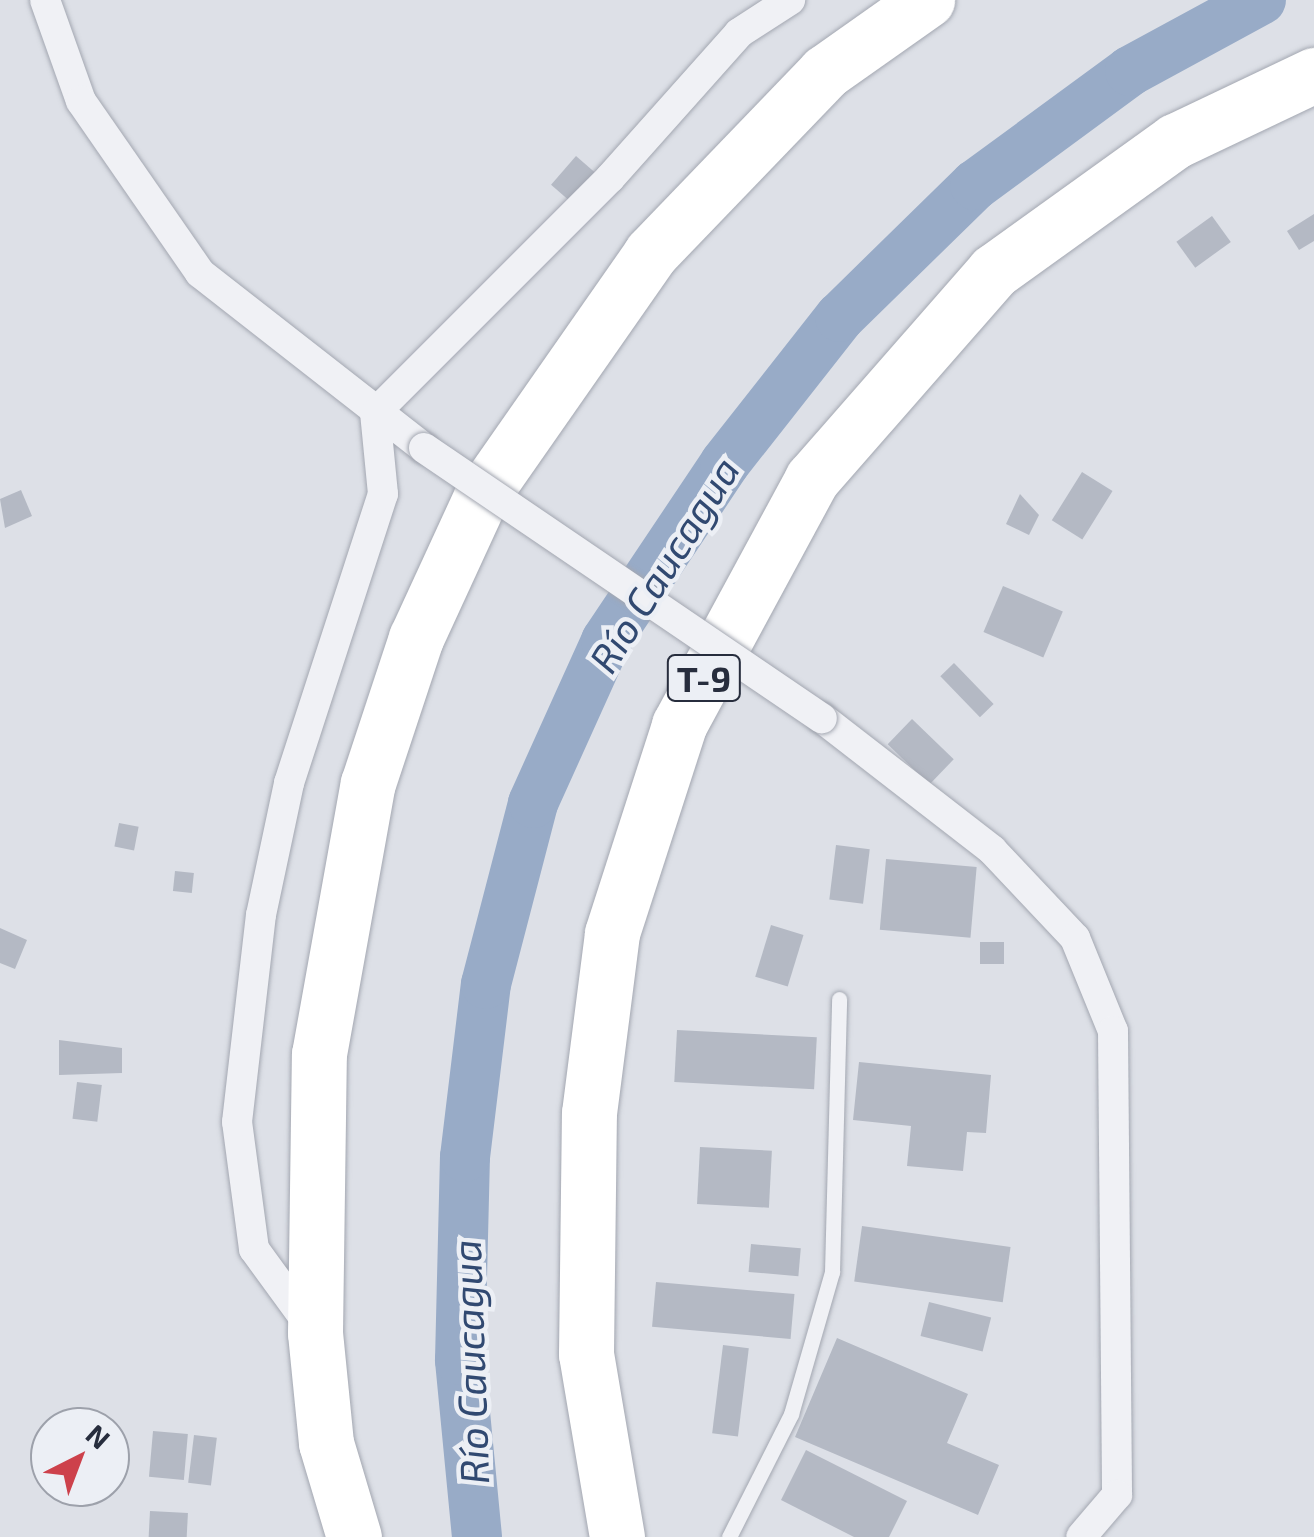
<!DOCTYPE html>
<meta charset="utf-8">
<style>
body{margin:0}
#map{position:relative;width:1314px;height:1537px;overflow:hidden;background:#dde0e7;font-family:"Exo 2",sans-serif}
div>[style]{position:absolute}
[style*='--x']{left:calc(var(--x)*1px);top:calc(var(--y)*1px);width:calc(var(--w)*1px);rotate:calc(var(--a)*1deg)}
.river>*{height:50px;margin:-25px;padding:0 25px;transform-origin:25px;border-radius:25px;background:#98abc7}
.building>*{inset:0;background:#b4b9c4;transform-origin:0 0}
.roads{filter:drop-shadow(0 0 2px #a3a7b1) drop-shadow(0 0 2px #a3a7b1)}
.lane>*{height:15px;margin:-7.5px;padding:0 7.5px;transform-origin:7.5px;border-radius:7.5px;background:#f0f1f5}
.street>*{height:30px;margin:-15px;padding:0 15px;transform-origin:15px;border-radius:15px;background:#f0f1f5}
.highway>*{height:55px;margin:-27.5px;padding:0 27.5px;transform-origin:27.5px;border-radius:27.5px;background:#fff}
.bridges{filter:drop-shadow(0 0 2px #a3a7b1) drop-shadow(0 0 2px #a3a7b1)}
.street-bridge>*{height:30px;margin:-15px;padding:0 15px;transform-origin:15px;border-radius:15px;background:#f0f1f5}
span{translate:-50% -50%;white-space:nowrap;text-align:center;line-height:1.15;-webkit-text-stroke:9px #eceff5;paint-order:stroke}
.shield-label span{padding:2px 8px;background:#eceff5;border:2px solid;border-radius:8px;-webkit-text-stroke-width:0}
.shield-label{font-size:35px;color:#272d3d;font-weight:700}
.water-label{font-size:40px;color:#314971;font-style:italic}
.north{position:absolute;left:30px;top:1407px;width:100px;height:100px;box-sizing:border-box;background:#eceff5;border:2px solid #9da1ab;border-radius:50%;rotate:42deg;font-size:28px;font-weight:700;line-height:40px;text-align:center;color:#272d3d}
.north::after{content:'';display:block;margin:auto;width:35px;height:45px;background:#cd414b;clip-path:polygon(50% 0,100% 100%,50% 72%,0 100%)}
</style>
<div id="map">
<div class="river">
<div style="--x:477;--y:1537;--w:178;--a:-95.5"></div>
<div style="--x:460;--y:1360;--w:203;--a:-88.6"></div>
<div style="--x:465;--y:1157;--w:174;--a:-83.1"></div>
<div style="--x:486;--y:984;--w:187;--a:-75.4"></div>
<div style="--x:533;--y:803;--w:178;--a:-65.7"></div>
<div style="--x:606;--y:641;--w:214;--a:-56.2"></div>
<div style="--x:725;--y:463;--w:186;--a:-51.8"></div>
<div style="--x:840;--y:317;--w:189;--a:-44.4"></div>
<div style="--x:975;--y:185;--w:192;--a:-36.3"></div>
<div style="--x:1130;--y:71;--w:149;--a:-28.5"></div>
</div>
<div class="building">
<div style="left:576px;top:156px;width:32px;height:38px;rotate:41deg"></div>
<div style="clip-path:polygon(1314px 214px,1314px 241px,1299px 250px,1287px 231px)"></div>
<div style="left:1212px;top:216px;width:32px;height:44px;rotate:54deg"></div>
<div style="left:1082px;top:472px;width:36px;height:57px;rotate:32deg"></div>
<div style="clip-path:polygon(21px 490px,32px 516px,5px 528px,0 499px)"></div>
<div style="clip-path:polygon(1020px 494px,1039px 515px,1029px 535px,1006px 524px)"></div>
<div style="left:1003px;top:586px;width:65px;height:50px;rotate:23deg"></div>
<div style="left:954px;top:663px;width:57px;height:19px;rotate:46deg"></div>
<div style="left:912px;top:719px;width:58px;height:35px;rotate:44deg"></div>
<div style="left:119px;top:823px;width:20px;height:24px;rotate:11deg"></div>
<div style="left:836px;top:845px;width:34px;height:55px;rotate:7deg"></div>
<div style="left:886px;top:859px;width:91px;height:71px;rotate:5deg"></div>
<div style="left:175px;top:871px;width:19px;height:20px;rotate:6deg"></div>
<div style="left:771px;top:925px;width:34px;height:54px;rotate:17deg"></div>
<div style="clip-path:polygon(0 928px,27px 940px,15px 969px,0 963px)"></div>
<div style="left:980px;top:942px;width:24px;height:22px"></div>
<div style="left:677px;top:1030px;width:140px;height:52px;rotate:3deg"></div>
<div style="clip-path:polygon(59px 1040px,122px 1048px,122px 1073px,59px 1075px)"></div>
<div style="clip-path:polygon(859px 1062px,991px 1075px,986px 1133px,967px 1132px,963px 1171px,907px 1166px,911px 1126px,853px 1120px)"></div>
<div style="left:77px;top:1082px;width:25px;height:37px;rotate:7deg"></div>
<div style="left:700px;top:1147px;width:72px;height:57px;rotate:3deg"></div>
<div style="left:862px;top:1226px;width:150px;height:56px;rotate:8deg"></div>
<div style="left:751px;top:1244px;width:50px;height:28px;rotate:5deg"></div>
<div style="left:656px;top:1282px;width:139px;height:45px;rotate:5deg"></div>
<div style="left:929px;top:1302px;width:64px;height:35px;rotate:14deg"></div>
<div style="clip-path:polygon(837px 1338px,968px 1394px,947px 1443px,999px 1465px,978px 1515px,795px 1437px)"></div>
<div style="left:723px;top:1345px;width:26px;height:89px;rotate:7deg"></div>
<div style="left:153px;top:1431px;width:35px;height:46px;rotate:5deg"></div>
<div style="left:194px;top:1435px;width:23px;height:48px;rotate:7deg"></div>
<div style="clip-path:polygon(806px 1450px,907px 1501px,889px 1537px,854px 1537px,781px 1500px)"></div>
<div style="left:150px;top:1511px;width:38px;height:26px;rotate:3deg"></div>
</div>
<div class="roads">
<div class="lane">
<div style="--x:729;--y:1537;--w:138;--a:-63.2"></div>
<div style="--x:791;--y:1414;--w:148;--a:-73.9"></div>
<div style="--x:832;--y:1272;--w:273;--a:-88.5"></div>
</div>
<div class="street">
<div style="--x:45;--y:0;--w:107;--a:70.4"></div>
<div style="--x:81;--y:101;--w:209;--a:55.3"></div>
<div style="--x:200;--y:273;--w:284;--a:38"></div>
<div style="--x:375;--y:413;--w:332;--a:-45"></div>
<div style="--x:610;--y:178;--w:194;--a:-48.3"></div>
<div style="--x:739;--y:33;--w:61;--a:-32.9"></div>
<div style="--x:822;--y:718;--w:215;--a:37.8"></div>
<div style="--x:992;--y:850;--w:121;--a:46.7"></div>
<div style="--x:1075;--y:938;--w:100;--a:67.8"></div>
<div style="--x:1113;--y:1031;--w:464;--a:89.5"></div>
<div style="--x:1117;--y:1495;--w:55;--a:130.6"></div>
<div style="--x:313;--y:1330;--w:100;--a:-126.1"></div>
<div style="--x:254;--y:1249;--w:128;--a:-97.6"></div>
<div style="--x:237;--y:1122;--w:208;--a:-83.4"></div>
<div style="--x:261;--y:915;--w:135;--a:-78"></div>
<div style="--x:289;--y:783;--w:304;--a:-72"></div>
<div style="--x:383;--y:494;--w:81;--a:-95.6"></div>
</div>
<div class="highway">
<div style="--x:354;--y:1537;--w:98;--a:-106.6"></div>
<div style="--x:326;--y:1443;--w:111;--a:-95.7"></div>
<div style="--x:315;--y:1333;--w:279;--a:-89.2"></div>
<div style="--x:319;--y:1054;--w:275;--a:-79.8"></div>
<div style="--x:368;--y:783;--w:153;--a:-71.7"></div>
<div style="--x:416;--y:638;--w:155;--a:-65.3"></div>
<div style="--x:481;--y:497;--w:297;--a:-55.1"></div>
<div style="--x:651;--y:253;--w:251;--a:-46.1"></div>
<div style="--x:825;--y:72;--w:125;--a:-35.2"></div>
<div style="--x:617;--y:1537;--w:186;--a:-99.6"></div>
<div style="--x:586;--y:1354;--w:241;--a:-89.3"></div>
<div style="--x:589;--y:1113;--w:181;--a:-82.7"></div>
<div style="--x:612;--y:933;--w:219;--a:-72.1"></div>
<div style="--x:679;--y:725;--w:280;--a:-61.6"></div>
<div style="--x:812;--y:479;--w:276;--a:-48.8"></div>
<div style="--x:994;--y:271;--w:223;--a:-35.7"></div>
<div style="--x:1175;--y:141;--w:154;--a:-25.4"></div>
</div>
</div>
<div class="bridges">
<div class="street-bridge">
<div style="--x:424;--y:448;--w:481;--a:34.2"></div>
</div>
</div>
<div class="shield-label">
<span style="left:704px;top:678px">T-9</span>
</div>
<div class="water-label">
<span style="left:663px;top:564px;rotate:-58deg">Río Caucagua</span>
<span style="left:469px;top:1362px;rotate:-92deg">Río Caucagua</span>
</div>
<div class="north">N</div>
</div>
